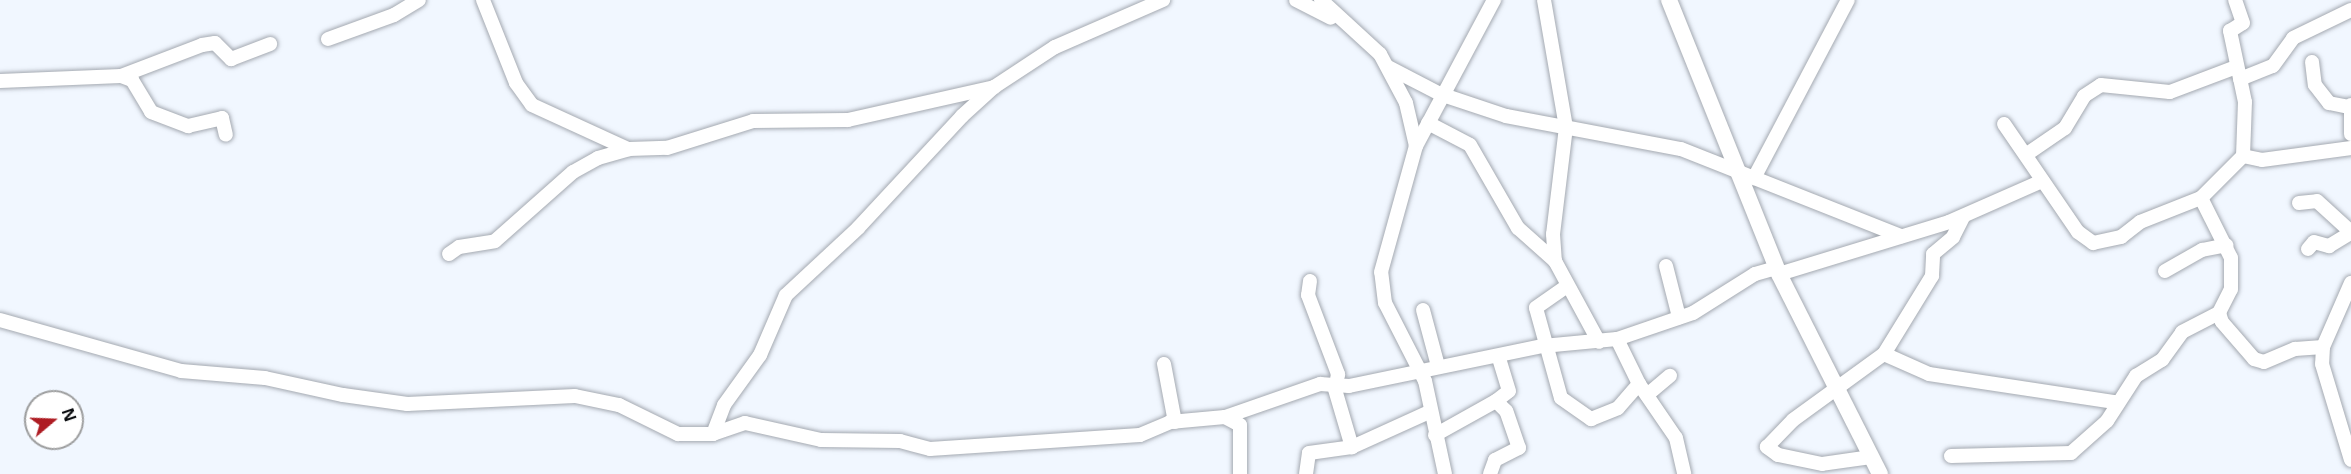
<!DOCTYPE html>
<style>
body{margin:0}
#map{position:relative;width:2351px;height:474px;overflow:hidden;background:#f1f7ff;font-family:"Open Sans",sans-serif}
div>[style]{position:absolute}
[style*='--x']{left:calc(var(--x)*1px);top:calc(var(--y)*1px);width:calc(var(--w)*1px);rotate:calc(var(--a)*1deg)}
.roads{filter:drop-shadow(0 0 2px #a4a9b1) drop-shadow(0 0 2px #a4a9b1)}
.minor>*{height:14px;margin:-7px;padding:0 7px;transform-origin:7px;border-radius:7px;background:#fff}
.tertiary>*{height:16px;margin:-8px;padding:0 8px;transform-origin:8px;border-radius:8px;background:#fff}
span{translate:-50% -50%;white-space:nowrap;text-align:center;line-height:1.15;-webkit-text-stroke:6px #fff;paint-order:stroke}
.north{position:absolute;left:24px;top:390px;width:60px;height:60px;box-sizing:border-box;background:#fff;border:2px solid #9d9e9f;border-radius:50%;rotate:71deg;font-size:16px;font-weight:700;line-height:24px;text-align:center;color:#0b0d10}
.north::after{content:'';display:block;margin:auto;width:21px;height:27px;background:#ae1c23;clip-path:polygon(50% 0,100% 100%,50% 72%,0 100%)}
</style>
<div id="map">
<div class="roads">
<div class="minor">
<div style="--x:483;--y:0;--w:89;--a:68.3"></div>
<div style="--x:516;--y:83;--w:27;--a:54"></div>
<div style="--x:532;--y:105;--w:106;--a:24.6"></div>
<div style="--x:1296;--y:0;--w:39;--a:27"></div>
<div style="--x:1321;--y:0;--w:80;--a:42.5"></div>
<div style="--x:1380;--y:54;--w:55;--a:62"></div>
<div style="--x:1406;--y:103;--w:44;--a:76.9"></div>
<div style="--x:1544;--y:0;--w:129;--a:80.2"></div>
<div style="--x:1566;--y:127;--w:108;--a:96.9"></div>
<div style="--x:1553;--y:234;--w:27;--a:86"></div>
<div style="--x:1555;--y:261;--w:92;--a:61.5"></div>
<div style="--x:328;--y:39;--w:70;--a:-20"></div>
<div style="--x:394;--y:15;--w:29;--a:-31"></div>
<div style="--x:2312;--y:62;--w:23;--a:83"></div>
<div style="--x:2315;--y:85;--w:23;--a:52"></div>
<div style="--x:2329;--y:103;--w:21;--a:11"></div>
<div style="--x:1388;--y:67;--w:59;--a:27.4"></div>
<div style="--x:1440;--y:94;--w:70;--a:18.4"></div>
<div style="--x:1506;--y:116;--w:178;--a:10.7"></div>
<div style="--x:1681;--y:149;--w:237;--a:21.6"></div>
<div style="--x:121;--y:76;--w:12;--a:20"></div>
<div style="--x:132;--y:80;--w:37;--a:59"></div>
<div style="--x:151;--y:112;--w:40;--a:21"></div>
<div style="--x:188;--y:126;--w:35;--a:-13"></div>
<div style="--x:222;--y:118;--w:17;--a:77"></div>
<div style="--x:2240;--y:79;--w:35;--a:-22"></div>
<div style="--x:2273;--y:66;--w:34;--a:-54"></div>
<div style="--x:2293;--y:38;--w:64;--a:-25.8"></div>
<div style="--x:0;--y:81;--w:121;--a:-2.4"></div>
<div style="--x:121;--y:76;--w:87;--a:-20.9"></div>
<div style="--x:202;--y:45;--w:13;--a:-9"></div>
<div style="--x:215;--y:43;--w:23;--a:45"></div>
<div style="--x:231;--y:59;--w:42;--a:-21"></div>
<div style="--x:2351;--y:105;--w:29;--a:90"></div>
<div style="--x:1428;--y:123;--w:47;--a:27.6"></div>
<div style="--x:1470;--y:145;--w:96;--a:60"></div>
<div style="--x:1518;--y:228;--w:50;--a:41.7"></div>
<div style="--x:2004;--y:124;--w:131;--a:55.6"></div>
<div style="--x:2078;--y:232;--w:19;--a:36"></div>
<div style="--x:2093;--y:243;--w:29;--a:-12"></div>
<div style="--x:2121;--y:237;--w:24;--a:-38"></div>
<div style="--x:2140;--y:222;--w:66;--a:-21.5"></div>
<div style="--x:2201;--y:198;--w:59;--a:-45"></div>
<div style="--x:2243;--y:156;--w:54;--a:-87.9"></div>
<div style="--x:2245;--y:102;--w:73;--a:-101.9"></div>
<div style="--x:2230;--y:31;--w:15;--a:-32"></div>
<div style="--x:2243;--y:23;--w:24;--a:-109"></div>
<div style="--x:2027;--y:154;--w:46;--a:-34.4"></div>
<div style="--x:2065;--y:128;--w:37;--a:-59"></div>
<div style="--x:2084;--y:96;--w:20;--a:-33"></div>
<div style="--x:2101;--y:85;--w:69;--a:5.8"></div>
<div style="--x:2170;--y:92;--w:71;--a:-20.7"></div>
<div style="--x:2243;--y:156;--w:19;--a:12"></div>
<div style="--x:2262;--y:160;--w:90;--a:-7.7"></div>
<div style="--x:1754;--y:178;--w:201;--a:-62.2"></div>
<div style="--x:2201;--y:198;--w:67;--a:63.4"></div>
<div style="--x:2231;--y:258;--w:31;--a:90"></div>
<div style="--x:2231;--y:289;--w:27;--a:117"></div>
<div style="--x:2219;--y:313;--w:9;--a:72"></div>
<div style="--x:2222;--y:322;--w:49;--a:49.1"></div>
<div style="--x:2254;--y:359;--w:10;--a:17"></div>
<div style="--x:2264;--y:362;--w:34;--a:-23"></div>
<div style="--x:2295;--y:349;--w:28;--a:-4"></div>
<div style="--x:2323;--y:347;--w:17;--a:93"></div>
<div style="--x:2322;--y:364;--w:100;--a:73.2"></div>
<div style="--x:2299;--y:203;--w:18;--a:-6"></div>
<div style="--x:2317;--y:201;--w:46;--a:42.4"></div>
<div style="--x:2308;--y:249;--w:9;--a:-49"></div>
<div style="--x:2314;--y:242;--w:16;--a:15"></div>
<div style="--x:2329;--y:246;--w:26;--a:-31"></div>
<div style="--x:449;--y:254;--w:12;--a:-35"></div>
<div style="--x:459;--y:247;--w:36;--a:-9"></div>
<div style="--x:495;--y:241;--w:104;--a:-41.5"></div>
<div style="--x:573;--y:172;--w:29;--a:-29"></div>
<div style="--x:598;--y:158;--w:32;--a:-16"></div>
<div style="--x:629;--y:149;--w:38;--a:-2"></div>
<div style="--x:667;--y:148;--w:90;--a:-17.4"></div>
<div style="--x:753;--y:121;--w:95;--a:-0.6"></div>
<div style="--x:848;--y:120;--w:150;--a:-12.7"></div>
<div style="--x:1666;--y:266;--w:53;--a:75.7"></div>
<div style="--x:2165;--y:271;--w:43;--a:-29.6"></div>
<div style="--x:2202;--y:250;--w:25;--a:-11"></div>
<div style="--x:1779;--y:274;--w:178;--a:-17"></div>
<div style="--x:1949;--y:222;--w:102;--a:-23.8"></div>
<div style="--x:1310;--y:281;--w:14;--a:98"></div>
<div style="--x:1308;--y:295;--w:85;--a:69.2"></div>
<div style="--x:1338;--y:374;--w:11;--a:100"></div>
<div style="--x:1567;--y:286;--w:38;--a:145"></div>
<div style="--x:1536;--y:308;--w:93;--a:74.5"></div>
<div style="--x:1561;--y:398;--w:37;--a:35"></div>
<div style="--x:1591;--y:419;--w:29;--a:-22"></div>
<div style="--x:1618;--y:408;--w:32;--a:-49"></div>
<div style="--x:1423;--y:310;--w:58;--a:75"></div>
<div style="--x:0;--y:320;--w:188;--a:15.7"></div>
<div style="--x:181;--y:371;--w:84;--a:4.8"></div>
<div style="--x:265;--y:378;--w:80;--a:12.3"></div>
<div style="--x:343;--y:395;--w:65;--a:8"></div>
<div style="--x:407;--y:404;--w:168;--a:-2.7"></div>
<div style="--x:575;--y:396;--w:45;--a:11.6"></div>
<div style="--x:619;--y:405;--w:66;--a:26.2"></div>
<div style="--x:678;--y:434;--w:35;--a:0"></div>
<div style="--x:713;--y:434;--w:34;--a:-19"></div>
<div style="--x:745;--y:423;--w:78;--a:12.6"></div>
<div style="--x:821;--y:440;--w:79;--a:0.7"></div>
<div style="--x:900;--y:441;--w:31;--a:15"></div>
<div style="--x:930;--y:449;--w:210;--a:-3.8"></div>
<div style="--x:1140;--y:435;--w:33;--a:-23"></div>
<div style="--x:1170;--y:422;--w:55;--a:-5.2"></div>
<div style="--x:1225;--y:417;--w:101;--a:-19.2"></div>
<div style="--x:1320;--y:384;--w:29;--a:4"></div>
<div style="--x:1349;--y:386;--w:198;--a:-11.7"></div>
<div style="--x:1543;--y:346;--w:74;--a:-5.4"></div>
<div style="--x:1617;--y:339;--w:80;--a:-18.9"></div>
<div style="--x:1693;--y:313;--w:73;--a:-32.2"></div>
<div style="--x:1755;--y:274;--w:22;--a:-16"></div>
<div style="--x:1617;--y:339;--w:50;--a:63.9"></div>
<div style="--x:1639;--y:384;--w:65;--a:55.6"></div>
<div style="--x:1676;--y:438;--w:37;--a:77"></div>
<div style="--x:2323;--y:347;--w:70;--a:-66.4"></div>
<div style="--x:1884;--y:354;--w:49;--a:24"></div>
<div style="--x:1929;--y:374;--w:188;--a:8.6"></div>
<div style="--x:1164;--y:364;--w:59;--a:79.3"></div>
<div style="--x:1334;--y:386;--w:64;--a:73.6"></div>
<div style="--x:1647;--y:395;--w:30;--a:-40"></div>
<div style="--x:1225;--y:417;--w:17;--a:28"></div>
<div style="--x:1240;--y:425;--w:49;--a:90"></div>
<div style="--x:713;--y:434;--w:31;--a:-69"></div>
<div style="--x:724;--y:405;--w:62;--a:-54.2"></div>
<div style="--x:760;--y:355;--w:65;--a:-66.6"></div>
<div style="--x:786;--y:295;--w:98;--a:-42.9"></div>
<div style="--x:858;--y:228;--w:153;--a:-47.1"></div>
<div style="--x:962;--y:116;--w:43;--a:-42.2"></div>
<div style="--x:994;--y:87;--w:73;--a:-33.3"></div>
<div style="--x:1055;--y:47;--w:118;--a:-23.5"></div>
<div style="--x:1435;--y:435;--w:70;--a:-29.1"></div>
<div style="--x:1951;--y:456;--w:120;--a:-1.4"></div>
<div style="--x:2071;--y:453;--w:48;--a:-41.6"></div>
<div style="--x:2107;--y:421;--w:54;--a:-57.2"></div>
<div style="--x:2136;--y:376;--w:31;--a:-32"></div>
<div style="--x:2162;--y:360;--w:34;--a:-54"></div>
<div style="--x:2182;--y:332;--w:42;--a:-27.2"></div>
<div style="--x:1871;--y:457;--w:49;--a:171.9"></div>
<div style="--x:1822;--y:464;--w:45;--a:-168.4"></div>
<div style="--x:1778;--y:455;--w:14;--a:-144"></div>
<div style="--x:1767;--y:447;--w:37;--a:-46"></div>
<div style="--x:1793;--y:420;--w:112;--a:-36"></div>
<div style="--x:1884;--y:354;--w:92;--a:-58.4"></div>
<div style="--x:1932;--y:276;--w:22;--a:-87"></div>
<div style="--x:1933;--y:254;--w:26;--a:-40"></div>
<div style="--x:1953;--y:237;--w:22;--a:-63"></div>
<div style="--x:1306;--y:474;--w:21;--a:-82"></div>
<div style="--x:1309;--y:453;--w:43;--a:-7.9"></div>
<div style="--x:1352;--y:447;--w:85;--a:-24.4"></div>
<div style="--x:1445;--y:474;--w:95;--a:-102.1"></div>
<div style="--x:1425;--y:381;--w:88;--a:-117.1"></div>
<div style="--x:1385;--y:303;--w:31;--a:-97"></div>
<div style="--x:1381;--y:272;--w:131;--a:-74.5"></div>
<div style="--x:1416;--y:146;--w:166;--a:-61.9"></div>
<div style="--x:1490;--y:474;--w:15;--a:-70"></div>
<div style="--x:1495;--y:460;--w:27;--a:-27"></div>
<div style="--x:1519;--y:448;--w:39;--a:-109"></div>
<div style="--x:1506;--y:411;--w:14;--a:-135"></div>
<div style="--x:1496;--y:401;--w:16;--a:-38"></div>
<div style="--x:1509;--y:391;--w:34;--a:-107"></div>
</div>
<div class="tertiary">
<div style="--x:1669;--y:0;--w:295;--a:68.1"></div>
<div style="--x:1779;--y:274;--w:224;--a:63.2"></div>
</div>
</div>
<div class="north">N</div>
</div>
